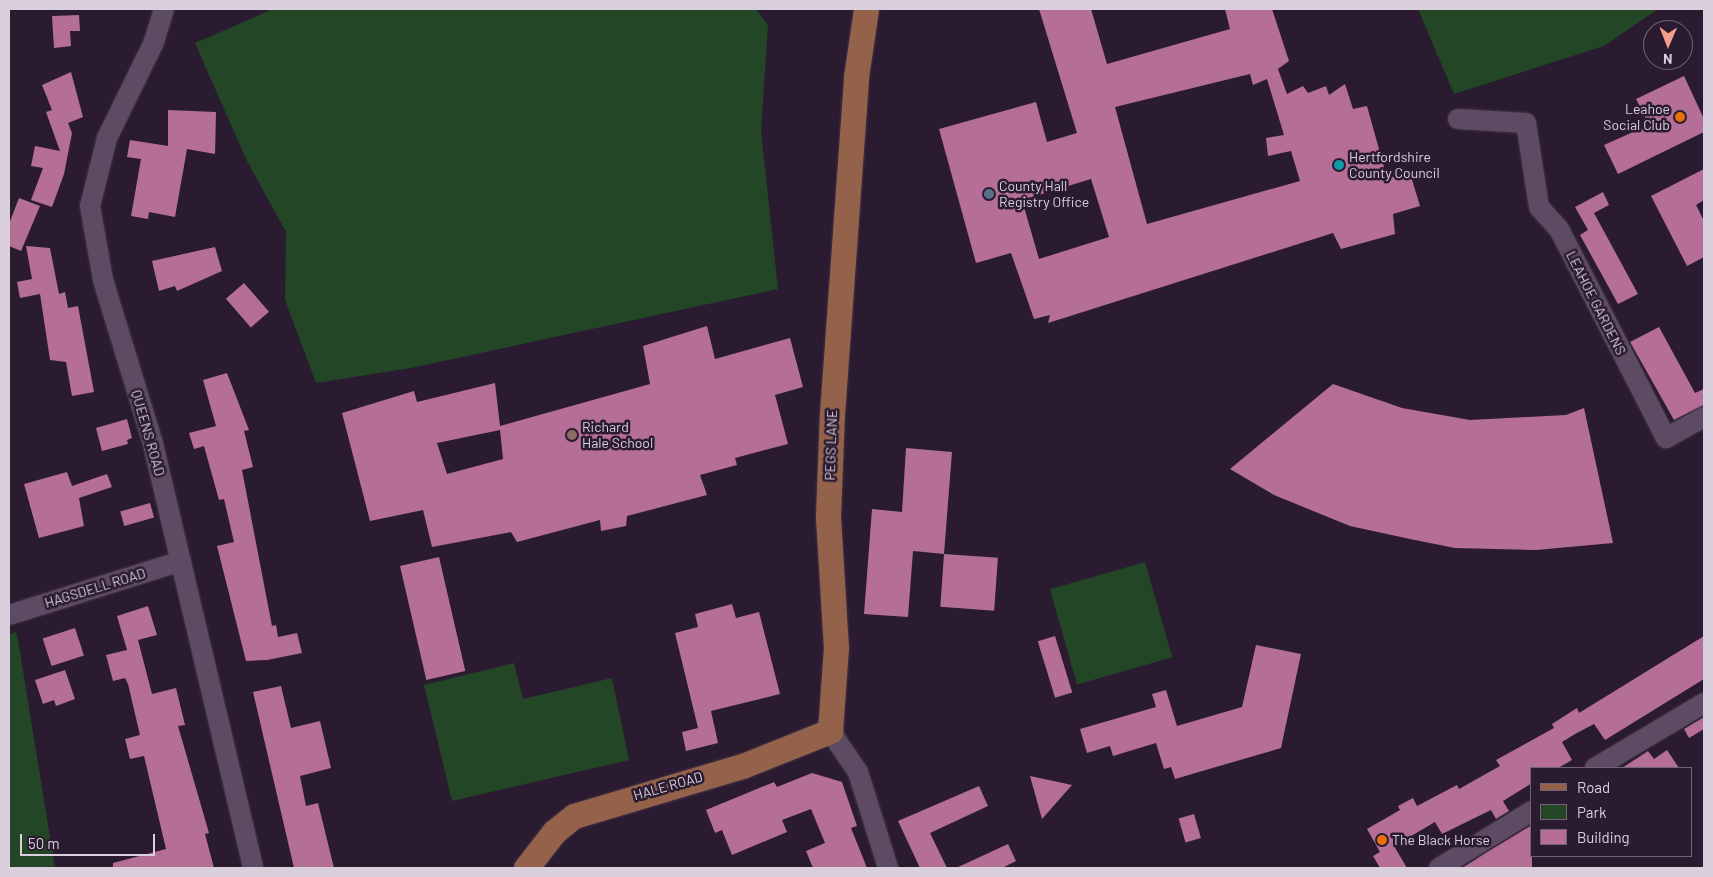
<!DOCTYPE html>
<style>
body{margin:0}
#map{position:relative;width:1713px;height:877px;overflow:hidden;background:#2b1b30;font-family:Barlow,sans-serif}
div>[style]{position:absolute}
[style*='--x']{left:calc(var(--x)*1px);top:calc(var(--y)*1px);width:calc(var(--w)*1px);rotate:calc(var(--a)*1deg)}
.green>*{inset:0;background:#234626;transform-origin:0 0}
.building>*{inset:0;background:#b56f97;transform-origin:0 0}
.roads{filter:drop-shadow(0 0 1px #433547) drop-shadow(0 0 1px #433547)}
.minor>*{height:20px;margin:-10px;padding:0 10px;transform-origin:10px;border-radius:10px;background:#5d4b63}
.major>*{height:25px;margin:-12.5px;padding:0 12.5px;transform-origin:12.5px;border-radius:12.5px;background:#94624b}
.dots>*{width:14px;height:14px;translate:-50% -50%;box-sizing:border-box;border:2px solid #2b1b30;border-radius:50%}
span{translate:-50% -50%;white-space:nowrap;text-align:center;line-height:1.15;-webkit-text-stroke:5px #2b1b30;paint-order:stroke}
.poi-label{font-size:14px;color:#dacfdd}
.right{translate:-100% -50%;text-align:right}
.left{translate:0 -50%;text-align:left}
.street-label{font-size:14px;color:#dacfdd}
.frame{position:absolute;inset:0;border:10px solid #dacfdd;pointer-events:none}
.legend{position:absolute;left:1530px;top:767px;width:162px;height:90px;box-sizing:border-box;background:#2b1b30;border:1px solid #716375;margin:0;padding:6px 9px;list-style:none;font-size:15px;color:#dacfdd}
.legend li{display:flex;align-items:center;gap:10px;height:25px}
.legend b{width:25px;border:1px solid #716375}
.north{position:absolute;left:1643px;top:20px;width:50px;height:50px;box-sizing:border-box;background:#2b1b30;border:1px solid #716375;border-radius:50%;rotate:181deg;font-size:14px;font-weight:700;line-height:20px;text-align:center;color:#dacfdd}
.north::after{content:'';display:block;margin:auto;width:18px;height:22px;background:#f49e89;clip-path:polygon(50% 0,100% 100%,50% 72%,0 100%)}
.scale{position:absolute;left:20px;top:834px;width:135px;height:22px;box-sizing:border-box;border:2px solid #dacfdd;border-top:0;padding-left:6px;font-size:15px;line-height:18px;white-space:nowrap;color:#dacfdd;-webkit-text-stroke:4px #2b1b30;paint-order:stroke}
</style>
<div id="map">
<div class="green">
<div style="clip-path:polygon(273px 9px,756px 9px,768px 25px,761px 131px,778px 289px,411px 368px,316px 383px,285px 300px,286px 232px,246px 159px,195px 43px)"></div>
<div style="clip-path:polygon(1418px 9px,1658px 9px,1604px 46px,1454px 94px)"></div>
<div style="left:1145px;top:562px;width:99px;height:99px;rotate:74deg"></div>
<div style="clip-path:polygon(16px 632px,18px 640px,55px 868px,9px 868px,9px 635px)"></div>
<div style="clip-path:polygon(514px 663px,523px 699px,612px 678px,629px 760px,452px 801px,424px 685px)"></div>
</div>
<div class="building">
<div style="clip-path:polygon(evenodd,1039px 9px,1091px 9px,1107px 64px,1230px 29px,1225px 9px,1272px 9px,1289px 61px,1278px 69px,1287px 94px,1303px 86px,1308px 93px,1326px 86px,1329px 95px,1345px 84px,1353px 109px,1367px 106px,1387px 178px,1410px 173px,1420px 206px,1393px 214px,1395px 234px,1341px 249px,1333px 233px,1048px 323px,1050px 315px,1034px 319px,1011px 253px,976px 263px,939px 129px,1036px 102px,1047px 142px,1077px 133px,1039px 9px,1250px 74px,1253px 85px,1267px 79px,1284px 135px,1266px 138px,1268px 156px,1291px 151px,1300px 181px,1147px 224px,1115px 107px,1250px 74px,1039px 9px,1091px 179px,1109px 237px,1039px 259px,1022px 200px,1091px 179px)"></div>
<div style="clip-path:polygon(79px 15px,80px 31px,70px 31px,71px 46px,54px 48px,52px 16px)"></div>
<div style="clip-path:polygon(71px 72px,83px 117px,68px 123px,72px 133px,64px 174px,52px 207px,31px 200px,43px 168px,31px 166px,35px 146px,60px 151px,46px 112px,52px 110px,42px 85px)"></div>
<div style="clip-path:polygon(1684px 76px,1704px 119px,1704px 132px,1618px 174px,1604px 145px,1649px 125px,1636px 99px)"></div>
<div style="clip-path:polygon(168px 110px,216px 112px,215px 154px,187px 149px,175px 217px,149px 212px,148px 219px,131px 216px,141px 159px,127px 157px,130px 140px,168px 146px)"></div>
<div style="clip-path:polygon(1704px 169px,1704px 200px,1696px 205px,1704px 221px,1704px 257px,1687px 266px,1651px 196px)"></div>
<div style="clip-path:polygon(1603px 192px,1609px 205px,1594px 213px,1638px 294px,1618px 304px,1580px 235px,1588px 230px,1575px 207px)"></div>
<div style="clip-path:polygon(19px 198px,40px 206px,21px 251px,9px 246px,9px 224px)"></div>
<div style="clip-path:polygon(26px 246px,50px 248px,59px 294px,65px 292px,68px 308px,78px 306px,94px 392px,72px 396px,66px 362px,50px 360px,40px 294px,20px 298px,17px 282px,32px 279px)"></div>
<div style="clip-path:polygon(215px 247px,222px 271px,177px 291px,175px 286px,159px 291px,152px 261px)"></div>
<div style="left:244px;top:283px;width:38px;height:24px;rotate:49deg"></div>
<div style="clip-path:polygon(evenodd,707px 326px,715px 359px,790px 338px,803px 387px,775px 395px,788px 444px,735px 458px,737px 465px,700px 475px,707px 495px,627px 516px,626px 526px,601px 531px,600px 520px,517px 542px,511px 532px,432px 547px,423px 510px,370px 521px,342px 413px,414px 391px,417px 402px,495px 383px,500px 426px,650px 384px,643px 346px,707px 326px,500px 430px,503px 459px,447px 474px,437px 443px,500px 430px)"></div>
<div style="clip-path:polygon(1659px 327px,1695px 393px,1704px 389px,1704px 405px,1674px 420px,1630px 342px)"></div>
<div style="clip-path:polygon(227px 373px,249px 430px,244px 431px,253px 467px,242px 470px,272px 626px,276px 625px,278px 637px,297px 633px,302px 653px,267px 660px,246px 661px,217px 546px,234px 542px,224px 499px,219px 500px,204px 446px,194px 449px,189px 433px,216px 426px,203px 380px)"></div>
<div style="clip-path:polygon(1333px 384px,1402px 408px,1470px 420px,1566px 415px,1584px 408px,1613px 543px,1536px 550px,1455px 548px,1410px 539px,1350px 526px,1274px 495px,1230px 469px)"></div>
<div style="clip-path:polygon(127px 419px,132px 438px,127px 440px,128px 444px,102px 451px,96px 428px)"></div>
<div style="clip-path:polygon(906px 448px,952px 452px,944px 554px,913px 551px,908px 617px,864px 614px,872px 509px,902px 512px)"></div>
<div style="clip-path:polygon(67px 472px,72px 486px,107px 474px,112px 487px,79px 498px,84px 526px,39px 538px,24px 484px)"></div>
<div style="left:150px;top:503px;width:15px;height:31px;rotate:74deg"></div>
<div style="left:944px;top:554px;width:54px;height:53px;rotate:4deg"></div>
<div style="left:439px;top:557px;width:117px;height:40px;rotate:77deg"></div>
<div style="clip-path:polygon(732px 604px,736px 618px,759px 612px,780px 694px,711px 711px,718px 743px,686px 751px,682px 732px,698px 728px,675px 633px,698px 627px,695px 614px)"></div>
<div style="clip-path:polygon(148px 606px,157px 635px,138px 640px,152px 694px,176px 688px,185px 725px,178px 726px,209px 833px,205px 834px,214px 868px,113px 868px,113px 863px,166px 849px,144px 756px,130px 759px,125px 739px,140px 735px,128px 684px,125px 678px,113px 681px,106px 655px,127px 650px,117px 616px)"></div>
<div style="left:75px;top:628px;width:29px;height:34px;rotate:72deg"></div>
<div style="left:1055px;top:636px;width:59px;height:18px;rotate:73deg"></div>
<div style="clip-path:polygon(1704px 636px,1704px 679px,1605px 740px,1594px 724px,1575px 734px,1562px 742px,1572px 760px,1558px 768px,1532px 768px,1532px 783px,1503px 801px,1509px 811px,1496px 819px,1491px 810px,1442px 834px,1435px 822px,1394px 846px,1407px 868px,1380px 868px,1373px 856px,1380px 852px,1367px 829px,1400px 810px,1398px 806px,1413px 798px,1417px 806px,1457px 785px,1459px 789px,1500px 766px,1496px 760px,1554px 728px,1552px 724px,1577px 708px,1579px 713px)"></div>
<div style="clip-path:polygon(1256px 645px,1301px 654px,1281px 748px,1175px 779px,1171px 767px,1164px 769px,1156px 743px,1113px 756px,1110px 746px,1087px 753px,1080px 729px,1156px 707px,1152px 694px,1166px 690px,1177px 726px,1242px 707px)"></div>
<div style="clip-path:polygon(65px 670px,75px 699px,56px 706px,54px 700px,43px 704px,35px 680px)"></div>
<div style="clip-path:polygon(281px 686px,291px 728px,320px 721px,331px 768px,300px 776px,306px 806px,318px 803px,334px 868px,294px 868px,253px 692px)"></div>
<div style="clip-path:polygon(1704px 717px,1704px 729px,1689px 738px,1684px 729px)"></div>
<div style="clip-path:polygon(1667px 750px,1679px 768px,1622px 768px,1648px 751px,1654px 759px)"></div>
<div style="clip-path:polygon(812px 773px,842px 782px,857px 826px,851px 828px,867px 868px,813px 868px,806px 851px,825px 843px,811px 809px,782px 820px,787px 832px,732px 855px,722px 830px,715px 833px,706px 810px,774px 782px,777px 787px)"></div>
<div style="clip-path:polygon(1030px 776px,1072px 785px,1042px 819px)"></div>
<div style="clip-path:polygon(979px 786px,988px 806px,930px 833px,947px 868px,920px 868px,898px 821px)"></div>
<div style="left:1194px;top:814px;width:25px;height:16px;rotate:74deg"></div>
<div style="clip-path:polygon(1532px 825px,1532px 868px,1462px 868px,1487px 852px)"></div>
<div style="clip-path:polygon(1008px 844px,1016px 861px,1002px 868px,956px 868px)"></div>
</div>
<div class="roads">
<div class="minor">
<div style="--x:164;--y:9;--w:34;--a:107"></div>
<div style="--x:154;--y:42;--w:107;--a:116.1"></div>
<div style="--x:107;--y:138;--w:70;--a:104"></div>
<div style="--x:90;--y:206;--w:75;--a:80"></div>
<div style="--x:103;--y:280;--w:171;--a:73"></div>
<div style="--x:153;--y:444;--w:436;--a:76.7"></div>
<div style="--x:1458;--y:119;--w:68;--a:3.4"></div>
<div style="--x:1526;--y:123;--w:85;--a:81.2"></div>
<div style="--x:1539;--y:207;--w:30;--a:48"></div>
<div style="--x:1559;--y:229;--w:235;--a:62.9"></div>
<div style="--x:1666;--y:438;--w:43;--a:-28.9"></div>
<div style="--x:9;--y:615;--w:180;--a:-17.4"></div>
<div style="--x:830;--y:731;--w:50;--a:55.7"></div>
<div style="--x:858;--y:772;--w:101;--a:72.6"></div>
<div style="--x:1595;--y:768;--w:127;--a:-30.8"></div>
<div style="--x:1439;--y:868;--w:109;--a:-31.5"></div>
</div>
<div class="major">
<div style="--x:526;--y:868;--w:46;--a:-52.1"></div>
<div style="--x:554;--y:832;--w:26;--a:-39"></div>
<div style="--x:574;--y:816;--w:178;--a:-16.6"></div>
<div style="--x:745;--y:765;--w:92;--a:-21.8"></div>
<div style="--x:830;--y:731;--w:83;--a:-85.9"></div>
<div style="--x:836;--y:648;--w:132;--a:-93.5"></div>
<div style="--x:828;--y:516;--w:102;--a:-87.8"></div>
<div style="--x:832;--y:414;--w:338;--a:-85.9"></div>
<div style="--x:856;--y:77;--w:69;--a:-81.6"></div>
</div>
</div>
<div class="dots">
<div style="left:1680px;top:117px;background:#e8710a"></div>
<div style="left:1339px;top:165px;background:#0f9aa8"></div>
<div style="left:989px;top:194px;background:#5c6f8a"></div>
<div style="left:572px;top:435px;background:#8d6e63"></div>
<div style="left:1382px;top:840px;background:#e8710a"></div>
</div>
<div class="poi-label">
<span class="right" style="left:1670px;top:117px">Leahoe<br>Social Club</span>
<span class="left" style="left:1349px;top:165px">Hertfordshire<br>County Council</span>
<span class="left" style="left:999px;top:194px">County Hall<br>Registry Office</span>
<span class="left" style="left:582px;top:435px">Richard<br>Hale School</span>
<span class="left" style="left:1392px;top:840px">The Black Horse</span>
</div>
<div class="street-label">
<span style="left:1596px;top:303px;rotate:63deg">LEAHOE GARDENS</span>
<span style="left:148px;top:433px;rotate:74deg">QUEENS ROAD</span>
<span style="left:831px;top:445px;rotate:-88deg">PEGS LANE</span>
<span style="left:95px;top:588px;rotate:-17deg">HAGSDELL ROAD</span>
<span style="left:668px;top:786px;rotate:-16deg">HALE ROAD</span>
</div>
<div class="frame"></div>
<ul class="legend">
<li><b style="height:6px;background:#94624b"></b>Road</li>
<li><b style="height:14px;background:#234626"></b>Park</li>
<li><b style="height:14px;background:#b56f97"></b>Building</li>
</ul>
<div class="north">N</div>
<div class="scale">50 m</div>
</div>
